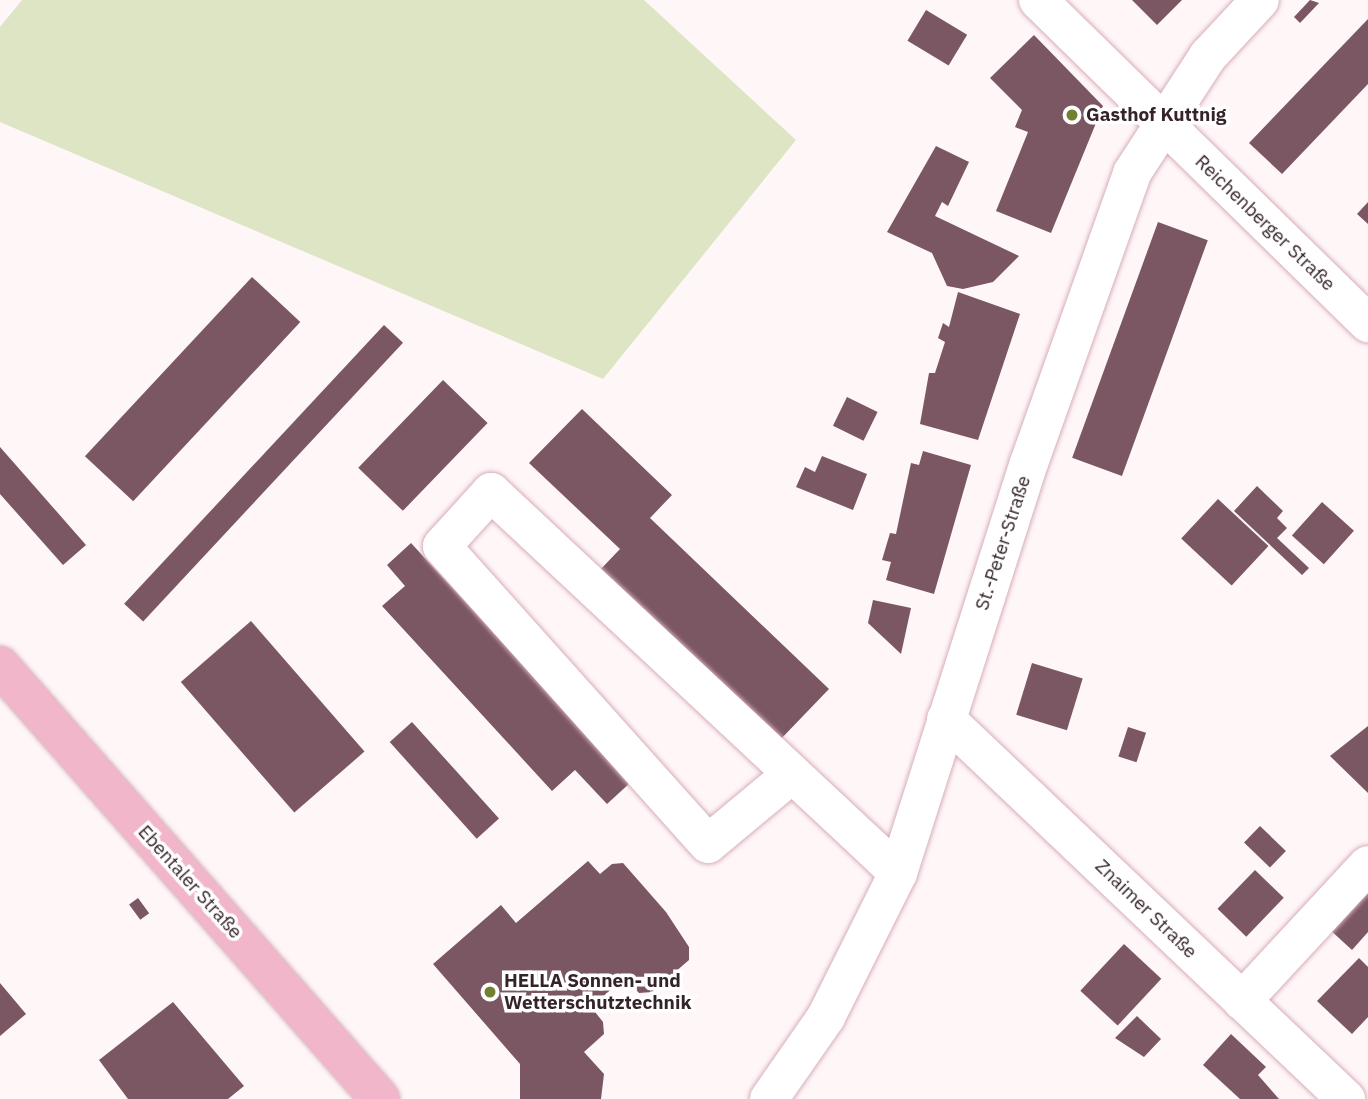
<!DOCTYPE html>
<meta charset="utf-8">
<style>
body{margin:0}
#map{position:relative;width:1368px;height:1099px;overflow:hidden;background:#fff6f8;font-family:"IBM Plex Sans",sans-serif}
div>[style]{position:absolute}
[style*='--x']{left:calc(var(--x)*1px);top:calc(var(--y)*1px);width:calc(var(--w)*1px);rotate:calc(var(--a)*1deg)}
.green>*{inset:0;background:#dde5c4}
.building>*{inset:0;background:#7a5762;transform-origin:0 0}
.roads{filter:drop-shadow(0 0 2px #d6aeba) drop-shadow(0 0 2px #d6aeba)}
.minor>*{height:38px;margin:-19px;padding:0 19px;transform-origin:19px;border-radius:19px;background:#fff}
.major>*{height:38px;margin:-19px;padding:0 19px;transform-origin:19px;border-radius:19px;background:#f2b6cb}
.dots>*{width:19px;height:19px;translate:-50% -50%;box-sizing:border-box;border:4px solid #fff;border-radius:50%}
span{translate:-50% -50%;white-space:nowrap;text-align:center;line-height:1.15;-webkit-text-stroke:7px #fff;paint-order:stroke}
.poi-label{font-size:19px;color:#342429;font-weight:700}
.left{translate:0 -50%;text-align:left}
.street-label{font-size:19px;color:#342429}
</style>
<div id="map">
<div class="green">
<div style="clip-path:polygon(22px 0,644px 0,796px 140px,603px 379px,0 122px,0 27px)"></div>
</div>
<div class="building">
<div style="clip-path:polygon(1132px 0,1182px 0,1157px 25px)"></div>
<div style="clip-path:polygon(1310px 0,1319px 3px,1300px 23px,1294px 17px)"></div>
<div style="left:926px;top:10px;width:48px;height:36px;rotate:31deg"></div>
<div style="clip-path:polygon(1368px 19px,1368px 84px,1282px 174px,1249px 143px)"></div>
<div style="clip-path:polygon(1034px 35px,1103px 106px,1051px 233px,996px 211px,1028px 132px,1015px 127px,1022px 110px,990px 78px)"></div>
<div style="clip-path:polygon(936px 146px,969px 162px,948px 206px,942px 202px,935px 216px,1019px 256px,993px 282px,963px 289px,947px 286px,932px 253px,887px 232px)"></div>
<div style="clip-path:polygon(1368px 202px,1368px 224px,1357px 214px)"></div>
<div style="left:1158px;top:222px;width:53px;height:251px;rotate:20deg"></div>
<div style="left:252px;top:277px;width:66px;height:245px;rotate:43deg"></div>
<div style="clip-path:polygon(958px 292px,1020px 314px,978px 440px,920px 424px,929px 373px,935px 373px,945px 342px,938px 338px,943px 323px,949px 327px)"></div>
<div style="left:384px;top:325px;width:26px;height:381px;rotate:43deg"></div>
<div style="left:443px;top:380px;width:62px;height:122px;rotate:44deg"></div>
<div style="left:847px;top:397px;width:34px;height:32px;rotate:26deg"></div>
<div style="clip-path:polygon(582px 409px,672px 495px,650px 518px,829px 689px,778px 742px,599px 571px,620px 549px,529px 463px)"></div>
<div style="clip-path:polygon(0 447px,86px 545px,63px 565px,0 494px)"></div>
<div style="clip-path:polygon(923px 451px,971px 465px,934px 594px,886px 580px,891px 562px,882px 560px,890px 533px,896px 534px,911px 463px,919px 465px)"></div>
<div style="clip-path:polygon(822px 456px,867px 474px,853px 510px,796px 487px,805px 467px,815px 472px)"></div>
<div style="clip-path:polygon(1257px 486px,1283px 511px,1277px 518px,1287px 528px,1277px 538px,1309px 568px,1302px 575px,1234px 511px)"></div>
<div style="left:1218px;top:499px;width:69px;height:54px;rotate:43deg"></div>
<div style="left:1322px;top:502px;width:43px;height:45px;rotate:42deg"></div>
<div style="clip-path:polygon(411px 543px,631px 782px,607px 804px,575px 770px,552px 791px,382px 606px,405px 586px,387px 565px)"></div>
<div style="clip-path:polygon(873px 600px,911px 608px,901px 654px,868px 623px)"></div>
<div style="left:251px;top:621px;width:173px;height:93px;rotate:49deg"></div>
<div style="left:1032px;top:663px;width:53px;height:54px;rotate:17deg"></div>
<div style="left:412px;top:722px;width:130px;height:30px;rotate:48deg"></div>
<div style="clip-path:polygon(1368px 726px,1368px 793px,1330px 756px)"></div>
<div style="left:1128px;top:727px;width:19px;height:31px;rotate:18deg"></div>
<div style="left:1260px;top:826px;width:36px;height:23px;rotate:44deg"></div>
<div style="clip-path:polygon(588px 861px,600px 874px,612px 864px,623px 863px,666px 912px,689px 947px,689px 960px,652px 992px,639px 993px,625px 977px,591px 1007px,603px 1022px,604px 1034px,584px 1052px,604px 1074px,601px 1099px,520px 1099px,520px 1064px,433px 964px,501px 905px,516px 923px)"></div>
<div style="left:1255px;top:870px;width:40px;height:54px;rotate:44deg"></div>
<div style="clip-path:polygon(1368px 885px,1368px 932px,1352px 950px,1328px 928px)"></div>
<div style="left:138px;top:898px;width:19px;height:11px;rotate:54deg"></div>
<div style="left:1124px;top:944px;width:51px;height:64px;rotate:43deg"></div>
<div style="clip-path:polygon(1359px 958px,1368px 967px,1368px 1017px,1352px 1034px,1317px 1001px)"></div>
<div style="clip-path:polygon(0 983px,26px 1014px,0 1036px)"></div>
<div style="clip-path:polygon(173px 1002px,244px 1086px,228px 1099px,128px 1099px,99px 1060px)"></div>
<div style="clip-path:polygon(1137px 1016px,1161px 1039px,1144px 1057px,1115px 1038px)"></div>
<div style="clip-path:polygon(1231px 1034px,1266px 1067px,1258px 1075px,1279px 1099px,1240px 1099px,1203px 1065px)"></div>
</div>
<div class="roads">
<div class="minor">
<div style="--x:1038;--y:0;--w:462;--a:44.4"></div>
<div style="--x:946;--y:719;--w:552;--a:43.53"></div>
<div style="--x:792;--y:774;--w:109;--a:140.2"></div>
<div style="--x:708;--y:844;--w:399;--a:-131.8"></div>
<div style="--x:442;--y:546;--w:73;--a:-47.8"></div>
<div style="--x:491;--y:492;--w:524;--a:43.07"></div>
<div style="--x:874;--y:850;--w:33;--a:44"></div>
<div style="--x:1242;--y:1001;--w:185;--a:-47.2"></div>
<div style="--x:769;--y:1099;--w:100;--a:-55.2"></div>
<div style="--x:826;--y:1017;--w:161;--a:-63.4"></div>
<div style="--x:898;--y:873;--w:430;--a:-72.3"></div>
<div style="--x:1029;--y:463;--w:308;--a:-70.4"></div>
<div style="--x:1132;--y:173;--w:140;--a:-57"></div>
<div style="--x:1208;--y:56;--w:76;--a:-47.1"></div>
</div>
<div class="major">
<div style="--x:0;--y:666;--w:576;--a:48.73"></div>
</div>
</div>
<div class="dots">
<div style="left:1072px;top:115px;background:#71812f"></div>
<div style="left:490px;top:992px;background:#71812f"></div>
</div>
<div class="poi-label">
<span class="left" style="left:1086px;top:115px">Gasthof Kuttnig</span>
<span class="left" style="left:504px;top:992px">HELLA Sonnen- und<br>Wetterschutztechnik</span>
</div>
<div class="street-label">
<span style="left:1265px;top:223px;rotate:44deg">Reichenberger Straße</span>
<span style="left:1003px;top:543px;rotate:-72deg">St.-Peter-Straße</span>
<span style="left:190px;top:882px;rotate:48deg">Ebentaler Straße</span>
<span style="left:1146px;top:909px;rotate:44deg">Znaimer Straße</span>
</div>
</div>
